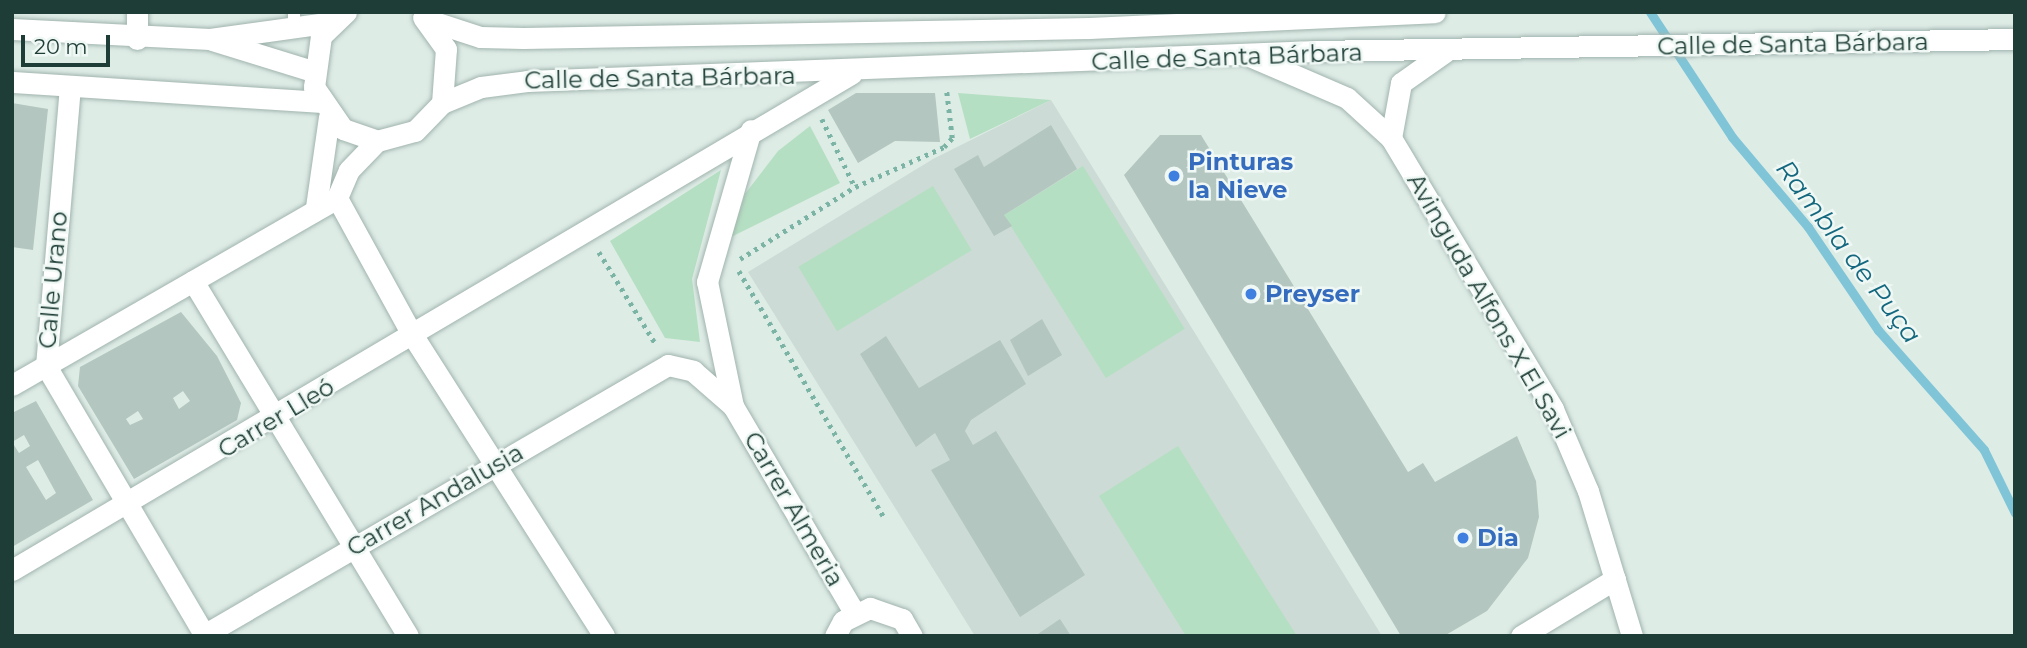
<!DOCTYPE html>
<meta charset="utf-8">
<style>
body{margin:0}
#map{position:relative;width:2027px;height:648px;overflow:hidden;background:#deece6;font-family:Montserrat,sans-serif}
div>[style]{position:absolute}
[style*='--x']{left:calc(var(--x)*1px);top:calc(var(--y)*1px);width:calc(var(--w)*1px);rotate:calc(var(--a)*1deg)}
.built>*{inset:0;background:#ccdbd5}
.green>*{inset:0;background:#b5dfc2;transform-origin:0 0}
.stream>*{height:9px;margin:-4.5px;padding:0 4.5px;transform-origin:4.5px;border-radius:4.5px;background:#80c5d7}
.building>*{inset:0;background:#b3c6bf}
.path>*{height:4.5px;margin-top:-2.25px;transform-origin:0;background:repeating-linear-gradient(90deg,#7bb3a4 0 3.5px,transparent 0 8.5px)}
.roads{filter:drop-shadow(0 0 2px #a1b4ae) drop-shadow(0 0 2px #a1b4ae)}
.lane>*{height:12px;margin:-6px;padding:0 6px;transform-origin:6px;border-radius:6px;background:#fff}
.street>*{height:21px;margin:-10.5px;padding:0 10.5px;transform-origin:10.5px;border-radius:10.5px;background:#fff}
.secondary>*{height:21px;margin:-10.5px;padding:0 10.5px;transform-origin:10.5px;border-radius:10.5px;background:#fff}
.dots>*{width:19px;height:19px;translate:-50% -50%;box-sizing:border-box;border:4px solid #eff8f4;border-radius:50%}
span{translate:-50% -50%;white-space:nowrap;text-align:center;line-height:1.15;-webkit-text-stroke:5px #eff8f4;paint-order:stroke}
.street-label{font-size:24px;color:#1e3d36}
.shop-label{font-size:24px;color:#366cbe;font-weight:700}
.left{translate:0 -50%;text-align:left}
.water-label{font-size:26px;color:#13677e;font-style:italic}
.frame{position:absolute;inset:0;border:14px solid #1e3d36;pointer-events:none}
.scale{position:absolute;left:21px;top:35px;width:89px;height:32px;box-sizing:border-box;border:4px solid #1e3d36;border-top:0;padding-left:9px;font-size:21px;line-height:24px;white-space:nowrap;color:#1e3d36;-webkit-text-stroke:5px #eff8f4;paint-order:stroke}
</style>
<div id="map">
<div class="built">
<div style="clip-path:polygon(1051px 100px,1382px 636px,975px 636px,748px 272px,933px 159px)"></div>
</div>
<div class="green">
<div style="clip-path:polygon(958px 93px,1051px 100px,970px 139px)"></div>
<div style="clip-path:polygon(810px 126px,840px 183px,731px 237px,745px 194px,778px 151px)"></div>
<div style="left:1083px;top:166px;width:192px;height:93px;rotate:58deg"></div>
<div style="clip-path:polygon(721px 170px,692px 279px,700px 342px,665px 338px,610px 241px)"></div>
<div style="left:933px;top:186px;width:75px;height:157px;rotate:59deg"></div>
<div style="clip-path:polygon(1178px 446px,1267px 589px,1297px 636px,1186px 636px,1099px 496px)"></div>
</div>
<div class="stream">
<div style="--x:1650;--y:12;--w:149;--a:56.7"></div>
<div style="--x:1732;--y:137;--w:118;--a:49.8"></div>
<div style="--x:1808;--y:227;--w:125;--a:55.8"></div>
<div style="--x:1878;--y:330;--w:160;--a:48.5"></div>
<div style="--x:1984;--y:450;--w:70;--a:63.8"></div>
</div>
<div class="building">
<div style="clip-path:polygon(856px 93px,935px 93px,940px 142px,895px 141px,858px 163px,828px 110px)"></div>
<div style="clip-path:polygon(12px 103px,48px 109px,33px 250px,12px 247px)"></div>
<div style="clip-path:polygon(1051px 125px,1077px 169px,1004px 215px,1012px 226px,994px 236px,954px 169px,978px 155px,984px 167px)"></div>
<div style="clip-path:polygon(1160px 135px,1201px 135px,1408px 472px,1423px 463px,1435px 482px,1517px 436px,1536px 481px,1539px 517px,1528px 558px,1487px 611px,1444px 636px,1401px 636px,1124px 175px)"></div>
<div style="clip-path:polygon(evenodd,181px 312px,217px 356px,241px 403px,237px 420px,134px 479px,78px 386px,80px 367px,181px 312px,183px 391px,190px 401px,179px 409px,173px 398px,183px 391px,181px 312px,138px 411px,143px 419px,130px 425px,126px 419px,138px 411px)"></div>
<div style="clip-path:polygon(1042px 319px,1062px 355px,1028px 376px,1010px 340px)"></div>
<div style="clip-path:polygon(886px 336px,919px 388px,1000px 340px,1026px 384px,971px 420px,965px 431px,973px 445px,996px 431px,1085px 575px,1020px 617px,931px 470px,950px 460px,935px 433px,916px 447px,860px 354px)"></div>
<div style="clip-path:polygon(evenodd,36px 401px,93px 500px,12px 547px,12px 413px,36px 401px,24px 435px,30px 446px,19px 453px,12px 442px,24px 435px,36px 401px,38px 460px,56px 493px,46px 500px,26px 467px,38px 460px)"></div>
<div style="clip-path:polygon(1060px 619px,1071px 636px,1035px 636px)"></div>
</div>
<div class="path">
<div style="--x:822;--y:119;--w:76;--a:64.1"></div>
<div style="--x:599;--y:252;--w:110;--a:58.3"></div>
<div style="--x:740;--y:259;--w:136;--a:-32.1"></div>
<div style="--x:855;--y:187;--w:98;--a:-24.2"></div>
<div style="--x:944;--y:147;--w:12;--a:-48"></div>
<div style="--x:952;--y:138;--w:50;--a:-96.8"></div>
<div style="--x:739;--y:271;--w:286;--a:59.5"></div>
</div>
<div class="roads">
<div class="lane">
<div style="--x:294;--y:12;--w:11;--a:90"></div>
</div>
<div class="street">
<div style="--x:137;--y:12;--w:27;--a:90"></div>
<div style="--x:1245;--y:54;--w:111;--a:23.3"></div>
<div style="--x:1347;--y:98;--w:59;--a:42.3"></div>
<div style="--x:1391;--y:138;--w:316;--a:59.1"></div>
<div style="--x:1553;--y:409;--w:89;--a:66.9"></div>
<div style="--x:1588;--y:491;--w:152;--a:73.1"></div>
<div style="--x:12;--y:82;--w:308;--a:3.7"></div>
<div style="--x:70;--y:86;--w:281;--a:94.9"></div>
<div style="--x:46;--y:366;--w:313;--a:59.5"></div>
<div style="--x:1391;--y:138;--w:56;--a:-79.7"></div>
<div style="--x:1401;--y:83;--w:54;--a:-35.2"></div>
<div style="--x:337;--y:198;--w:158;--a:61.2"></div>
<div style="--x:413;--y:336;--w:356;--a:57.5"></div>
<div style="--x:316;--y:207;--w:91;--a:-81.8"></div>
<div style="--x:193;--y:281;--w:415;--a:58.8"></div>
<div style="--x:12;--y:385;--w:375;--a:-29.9"></div>
<div style="--x:337;--y:198;--w:30;--a:-67"></div>
<div style="--x:349;--y:170;--w:40;--a:-46"></div>
<div style="--x:733;--y:406;--w:127;--a:-101.8"></div>
<div style="--x:707;--y:282;--w:158;--a:-73.9"></div>
<div style="--x:12;--y:570;--w:975;--a:-30.59"></div>
<div style="--x:202;--y:636;--w:539;--a:-30.18"></div>
<div style="--x:668;--y:365;--w:26;--a:13"></div>
<div style="--x:693;--y:371;--w:53;--a:41.2"></div>
<div style="--x:733;--y:406;--w:239;--a:59.6"></div>
<div style="--x:835;--y:636;--w:17;--a:-62"></div>
<div style="--x:843;--y:621;--w:30;--a:-26"></div>
<div style="--x:870;--y:608;--w:34;--a:19"></div>
<div style="--x:902;--y:619;--w:20;--a:60"></div>
<div style="--x:1521;--y:636;--w:110;--a:-31.2"></div>
</div>
<div class="secondary">
<div style="--x:346;--y:12;--w:35;--a:136"></div>
<div style="--x:321;--y:36;--w:51;--a:97.8"></div>
<div style="--x:314;--y:87;--w:51;--a:55.4"></div>
<div style="--x:343;--y:129;--w:36;--a:19"></div>
<div style="--x:377;--y:141;--w:39;--a:-15"></div>
<div style="--x:415;--y:131;--w:39;--a:-46"></div>
<div style="--x:442;--y:103;--w:54;--a:-85.8"></div>
<div style="--x:446;--y:49;--w:39;--a:-126"></div>
<div style="--x:425;--y:19;--w:58;--a:18.1"></div>
<div style="--x:480;--y:37;--w:43;--a:1.3"></div>
<div style="--x:523;--y:38;--w:566;--a:-1.01"></div>
<div style="--x:1089;--y:28;--w:346;--a:-2.6"></div>
<div style="--x:12;--y:29;--w:198;--a:2.9"></div>
<div style="--x:210;--y:39;--w:123;--a:-7.9"></div>
<div style="--x:212;--y:40;--w:105;--a:17.2"></div>
<div style="--x:442;--y:103;--w:42;--a:-22.3"></div>
<div style="--x:481;--y:87;--w:46;--a:-7.4"></div>
<div style="--x:527;--y:81;--w:790;--a:-2.18"></div>
<div style="--x:1316;--y:51;--w:699;--a:-0.98"></div>
</div>
</div>
<div class="dots">
<div style="left:1174px;top:176px;background:#3f7fe0"></div>
<div style="left:1251px;top:294px;background:#3f7fe0"></div>
<div style="left:1463px;top:538px;background:#3f7fe0"></div>
</div>
<div class="street-label">
<span style="left:1793px;top:44px;rotate:-1deg">Calle de Santa Bárbara</span>
<span style="left:1227px;top:57px;rotate:-2deg">Calle de Santa Bárbara</span>
<span style="left:660px;top:78px;rotate:-1deg">Calle de Santa Bárbara</span>
<span style="left:53px;top:280px;rotate:-85deg">Calle Urano</span>
<span style="left:1489px;top:306px;rotate:60deg">Avinguda Alfons X El Savi</span>
<span style="left:276px;top:418px;rotate:-31deg">Carrer Lleó</span>
<span style="left:435px;top:500px;rotate:-30deg">Carrer Andalusia</span>
<span style="left:794px;top:509px;rotate:60deg">Carrer Almeria</span>
</div>
<div class="shop-label">
<span class="left" style="left:1188px;top:176px">Pinturas<br>la Nieve</span>
<span class="left" style="left:1265px;top:294px">Preyser</span>
<span class="left" style="left:1477px;top:538px">Dia</span>
</div>
<div class="water-label">
<span style="left:1848px;top:252px;rotate:53deg">Rambla de Puça</span>
</div>
<div class="frame"></div>
<div class="scale">20 m</div>
</div>
